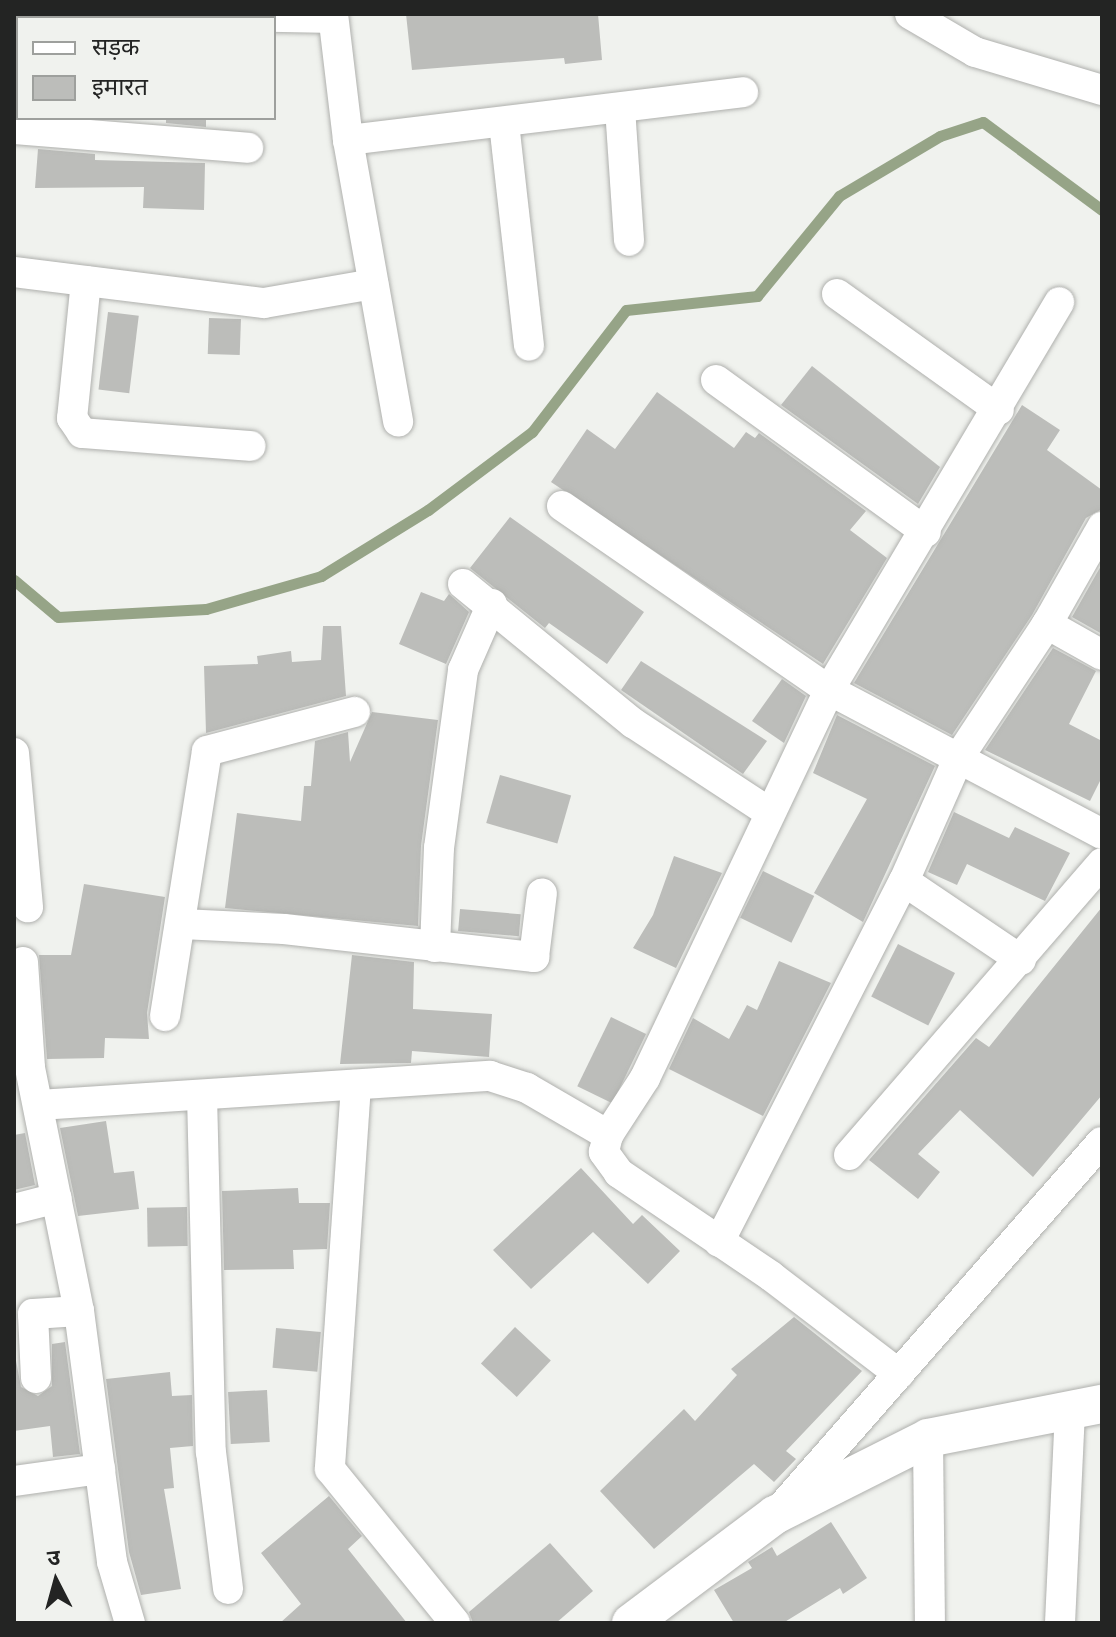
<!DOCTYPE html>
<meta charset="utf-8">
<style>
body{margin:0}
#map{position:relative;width:1116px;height:1637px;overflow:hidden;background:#f0f2ee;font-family:"PT Sans Narrow","Noto Sans Devanagari",sans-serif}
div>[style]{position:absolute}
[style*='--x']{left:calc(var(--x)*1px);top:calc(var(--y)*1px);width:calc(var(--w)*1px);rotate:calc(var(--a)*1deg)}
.stream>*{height:11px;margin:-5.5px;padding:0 5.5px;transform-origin:5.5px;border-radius:5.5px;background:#96a487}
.building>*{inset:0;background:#bcbdba;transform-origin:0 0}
.roads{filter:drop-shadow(0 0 2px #afb0ad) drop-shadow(0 0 2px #afb0ad)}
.minor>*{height:30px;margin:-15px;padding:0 15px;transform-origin:15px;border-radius:15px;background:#fff}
.tertiary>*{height:38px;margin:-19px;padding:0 19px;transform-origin:19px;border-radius:19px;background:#fff}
span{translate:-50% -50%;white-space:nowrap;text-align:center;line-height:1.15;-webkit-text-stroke:7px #f0f2ee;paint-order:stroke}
.frame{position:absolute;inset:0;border:16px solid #232423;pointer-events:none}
.legend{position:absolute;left:16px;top:16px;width:260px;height:104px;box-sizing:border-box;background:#f0f2ee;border:2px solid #9ea09d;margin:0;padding:10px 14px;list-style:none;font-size:24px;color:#232423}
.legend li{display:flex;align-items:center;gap:16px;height:40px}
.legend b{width:40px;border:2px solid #9ea09d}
.north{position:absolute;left:16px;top:1541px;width:80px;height:80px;-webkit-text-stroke:6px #f0f2ee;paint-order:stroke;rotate:354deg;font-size:22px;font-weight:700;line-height:32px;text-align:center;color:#232423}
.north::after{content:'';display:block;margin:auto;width:28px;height:36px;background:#232423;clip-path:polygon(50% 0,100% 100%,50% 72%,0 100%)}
</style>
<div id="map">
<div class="stream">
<div style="--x:14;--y:580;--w:57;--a:40.1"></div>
<div style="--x:58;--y:617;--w:148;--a:-3.1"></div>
<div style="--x:206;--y:609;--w:120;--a:-16"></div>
<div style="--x:321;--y:576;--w:126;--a:-31.7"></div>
<div style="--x:428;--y:510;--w:130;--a:-36.9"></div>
<div style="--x:532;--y:432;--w:154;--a:-52.4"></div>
<div style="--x:626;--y:310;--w:132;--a:-6.1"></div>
<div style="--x:757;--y:296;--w:129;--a:-50.6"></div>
<div style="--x:839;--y:196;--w:117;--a:-30.7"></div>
<div style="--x:940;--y:136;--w:45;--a:-18"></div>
<div style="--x:983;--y:122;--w:148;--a:36.5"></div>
</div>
<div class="building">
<div style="clip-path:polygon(406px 14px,598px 14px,602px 60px,565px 64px,564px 58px,412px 70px)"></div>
<div style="clip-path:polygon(166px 118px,206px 118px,206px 127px,166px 123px)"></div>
<div style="clip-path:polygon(38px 149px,95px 154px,95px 160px,205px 163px,204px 210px,143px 208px,144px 187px,35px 188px)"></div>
<div style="left:108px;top:312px;width:31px;height:78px;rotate:7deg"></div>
<div style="left:209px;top:318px;width:32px;height:36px;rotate:2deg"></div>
<div style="clip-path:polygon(812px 366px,940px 467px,918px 504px,781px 405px)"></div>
<div style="clip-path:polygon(657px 392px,734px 448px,746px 432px,755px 438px,759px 433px,866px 511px,850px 530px,887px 558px,823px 664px,551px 482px,587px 429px,615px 449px)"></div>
<div style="clip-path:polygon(1022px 405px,1060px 430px,1047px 450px,1102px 490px,1102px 509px,1086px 518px,1032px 615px,952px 735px,854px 683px)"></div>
<div style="clip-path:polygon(510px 517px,644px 612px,607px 664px,549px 623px,545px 628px,470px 568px)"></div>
<div style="clip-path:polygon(1102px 564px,1102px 634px,1072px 617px)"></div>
<div style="clip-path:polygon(421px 592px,444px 601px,449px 594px,469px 612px,446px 664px,399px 644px)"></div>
<div style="clip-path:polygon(323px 626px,341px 626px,346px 696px,206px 733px,204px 666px,258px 664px,257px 656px,291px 651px,292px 662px,321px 660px)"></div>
<div style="clip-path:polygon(1053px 648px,1096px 671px,1069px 724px,1102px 741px,1102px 777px,1090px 801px,985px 750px)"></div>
<div style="clip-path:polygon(641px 661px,767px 741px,743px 774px,621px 690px)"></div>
<div style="clip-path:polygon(782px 679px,806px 696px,784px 743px,752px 721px)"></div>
<div style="clip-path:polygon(372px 712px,438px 720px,421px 846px,418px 926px,225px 908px,237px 813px,301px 821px,304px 786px,311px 786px,315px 741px,348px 732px,350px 762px)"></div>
<div style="clip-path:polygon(837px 715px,935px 766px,863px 922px,814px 893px,867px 799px,813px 773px)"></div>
<div style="left:500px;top:775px;width:74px;height:50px;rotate:16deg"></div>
<div style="clip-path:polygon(954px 812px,1009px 838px,1015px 827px,1070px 853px,1045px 901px,967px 864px,957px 885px,928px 872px)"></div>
<div style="clip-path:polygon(674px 856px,722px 873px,676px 968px,633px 948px,653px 915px)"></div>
<div style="left:763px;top:871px;width:57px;height:52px;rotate:26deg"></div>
<div style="clip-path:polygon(84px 884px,165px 897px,147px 1013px,149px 1039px,105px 1038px,104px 1058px,47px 1059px,39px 955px,71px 955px)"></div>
<div style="clip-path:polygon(1102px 907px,1102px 1095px,1033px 1177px,960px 1110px,918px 1154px,940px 1172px,918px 1199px,869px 1160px,976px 1038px,989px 1047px)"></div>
<div style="left:460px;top:909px;width:61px;height:22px;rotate:5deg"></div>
<div style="left:898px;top:944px;width:64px;height:59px;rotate:27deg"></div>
<div style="clip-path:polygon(352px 955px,414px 962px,413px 1009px,492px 1014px,489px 1057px,412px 1051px,411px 1063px,340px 1064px)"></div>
<div style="clip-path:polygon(779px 961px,831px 983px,763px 1116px,669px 1069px,693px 1018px,729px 1039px,747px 1005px,757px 1010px)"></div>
<div style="left:611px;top:1017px;width:39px;height:77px;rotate:26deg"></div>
<div style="clip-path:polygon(106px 1121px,114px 1173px,134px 1171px,139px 1209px,78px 1216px,60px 1128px)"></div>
<div style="clip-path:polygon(25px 1133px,35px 1185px,14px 1190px,14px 1135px)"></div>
<div style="clip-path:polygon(581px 1168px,633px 1224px,642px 1215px,680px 1251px,648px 1284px,593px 1232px,531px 1289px,493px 1250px)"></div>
<div style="clip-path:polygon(298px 1188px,299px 1203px,330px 1203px,327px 1249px,293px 1250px,294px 1269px,224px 1270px,222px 1191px)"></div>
<div style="left:187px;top:1207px;width:39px;height:40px;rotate:89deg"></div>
<div style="clip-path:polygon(794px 1317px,862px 1371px,786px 1451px,796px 1459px,774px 1482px,754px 1464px,654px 1549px,600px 1491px,684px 1409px,695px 1421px,737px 1375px,731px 1369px)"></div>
<div style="left:515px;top:1327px;width:49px;height:50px;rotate:43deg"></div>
<div style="left:276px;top:1328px;width:45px;height:40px;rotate:5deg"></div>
<div style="clip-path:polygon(65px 1342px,80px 1454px,53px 1457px,50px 1426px,14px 1431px,14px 1350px,21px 1387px,38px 1396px,52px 1386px,52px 1344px)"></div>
<div style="clip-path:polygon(170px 1372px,172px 1396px,192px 1395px,193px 1446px,170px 1448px,174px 1488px,164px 1489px,181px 1589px,141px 1595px,129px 1552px,106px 1379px)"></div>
<div style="left:267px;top:1390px;width:52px;height:39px;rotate:87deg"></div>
<div style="clip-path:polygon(329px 1496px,362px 1536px,348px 1549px,407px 1623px,280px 1623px,301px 1604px,261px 1553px)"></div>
<div style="clip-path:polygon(831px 1522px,867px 1578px,843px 1594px,840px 1588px,783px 1623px,734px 1623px,714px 1590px,752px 1568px,748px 1562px,772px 1547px,777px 1556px)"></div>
<div style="clip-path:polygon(550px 1543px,593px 1591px,556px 1623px,473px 1623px,469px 1612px)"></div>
</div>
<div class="roads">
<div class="minor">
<div style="--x:127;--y:14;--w:206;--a:1.1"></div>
<div style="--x:333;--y:14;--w:127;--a:83.2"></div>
<div style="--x:348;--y:140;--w:286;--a:79.9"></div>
<div style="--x:910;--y:14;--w:75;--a:30.3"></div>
<div style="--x:975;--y:52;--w:133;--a:16.7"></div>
<div style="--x:620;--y:108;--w:133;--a:86.1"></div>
<div style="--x:504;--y:123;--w:224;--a:83.6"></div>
<div style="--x:14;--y:129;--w:235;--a:4.6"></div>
<div style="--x:348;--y:140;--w:398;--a:-6.9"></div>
<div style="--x:14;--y:272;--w:252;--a:7.1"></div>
<div style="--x:264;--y:303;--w:111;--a:-9.9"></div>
<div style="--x:86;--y:281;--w:138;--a:95.8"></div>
<div style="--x:72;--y:418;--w:18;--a:56"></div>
<div style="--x:82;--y:433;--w:169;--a:4.4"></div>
<div style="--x:837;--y:294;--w:199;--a:35.6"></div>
<div style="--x:716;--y:380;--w:259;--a:35.9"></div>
<div style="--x:562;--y:506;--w:324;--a:34.6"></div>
<div style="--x:829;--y:690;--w:309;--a:27.8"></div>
<div style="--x:463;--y:584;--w:220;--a:39.3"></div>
<div style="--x:633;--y:723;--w:160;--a:33.3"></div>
<div style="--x:1047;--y:624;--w:63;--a:29.4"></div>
<div style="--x:14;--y:753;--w:155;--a:84.8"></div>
<div style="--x:904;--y:881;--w:141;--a:34"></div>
<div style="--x:182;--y:924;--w:102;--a:2.8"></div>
<div style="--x:284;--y:929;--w:252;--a:6.4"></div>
<div style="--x:534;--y:957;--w:64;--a:-82.9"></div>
<div style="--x:435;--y:947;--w:99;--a:-87.7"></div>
<div style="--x:439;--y:848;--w:180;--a:-82.3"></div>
<div style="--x:463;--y:670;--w:72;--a:-66.3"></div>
<div style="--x:23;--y:962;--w:106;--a:86.2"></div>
<div style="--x:30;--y:1068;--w:248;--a:78.6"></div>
<div style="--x:79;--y:1311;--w:253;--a:82.5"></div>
<div style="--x:112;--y:1562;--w:64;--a:73.6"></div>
<div style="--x:165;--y:1016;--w:268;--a:-81"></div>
<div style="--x:207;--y:751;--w:153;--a:-14.8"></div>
<div style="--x:356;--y:1085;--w:385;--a:93.9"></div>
<div style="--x:330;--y:1469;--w:198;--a:50.9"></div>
<div style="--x:202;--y:1095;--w:357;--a:88.6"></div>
<div style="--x:211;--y:1452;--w:138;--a:82.9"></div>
<div style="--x:39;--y:1105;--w:452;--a:-3.7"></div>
<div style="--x:490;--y:1076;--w:39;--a:18"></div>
<div style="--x:527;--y:1088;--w:94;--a:30.1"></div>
<div style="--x:849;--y:1155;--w:386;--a:-49.1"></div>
<div style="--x:14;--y:1209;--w:44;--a:-14.3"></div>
<div style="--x:719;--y:1242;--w:406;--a:-62.9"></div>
<div style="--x:904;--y:881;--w:136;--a:-66.1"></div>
<div style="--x:959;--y:757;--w:159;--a:-56.5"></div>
<div style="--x:1047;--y:624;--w:112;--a:-60.4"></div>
<div style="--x:899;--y:1374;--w:161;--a:-142.6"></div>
<div style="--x:771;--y:1276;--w:184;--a:-145.9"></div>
<div style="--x:619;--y:1173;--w:26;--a:-126"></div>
<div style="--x:604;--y:1152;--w:17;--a:-77"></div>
<div style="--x:608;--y:1135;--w:68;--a:-57"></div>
<div style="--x:645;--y:1078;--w:429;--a:-64.6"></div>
<div style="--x:829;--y:690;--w:451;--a:-59.3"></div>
<div style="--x:36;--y:1378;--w:64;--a:-92.7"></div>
<div style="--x:33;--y:1314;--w:46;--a:-3.7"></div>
<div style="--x:928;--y:1438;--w:185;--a:89.4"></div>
<div style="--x:14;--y:1481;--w:87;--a:-7.9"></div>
<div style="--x:782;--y:1507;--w:485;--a:-48.8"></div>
<div style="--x:1060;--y:1623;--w:216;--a:-87.3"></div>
</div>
<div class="tertiary">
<div style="--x:631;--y:1623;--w:180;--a:-36.9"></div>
<div style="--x:775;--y:1515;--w:171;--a:-26.7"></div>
<div style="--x:928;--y:1438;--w:177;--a:-11.1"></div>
</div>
</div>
<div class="frame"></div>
<ul class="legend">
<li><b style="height:10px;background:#fff"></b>सड़क</li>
<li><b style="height:22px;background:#bcbdba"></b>इमारत</li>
</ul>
<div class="north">उ</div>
</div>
